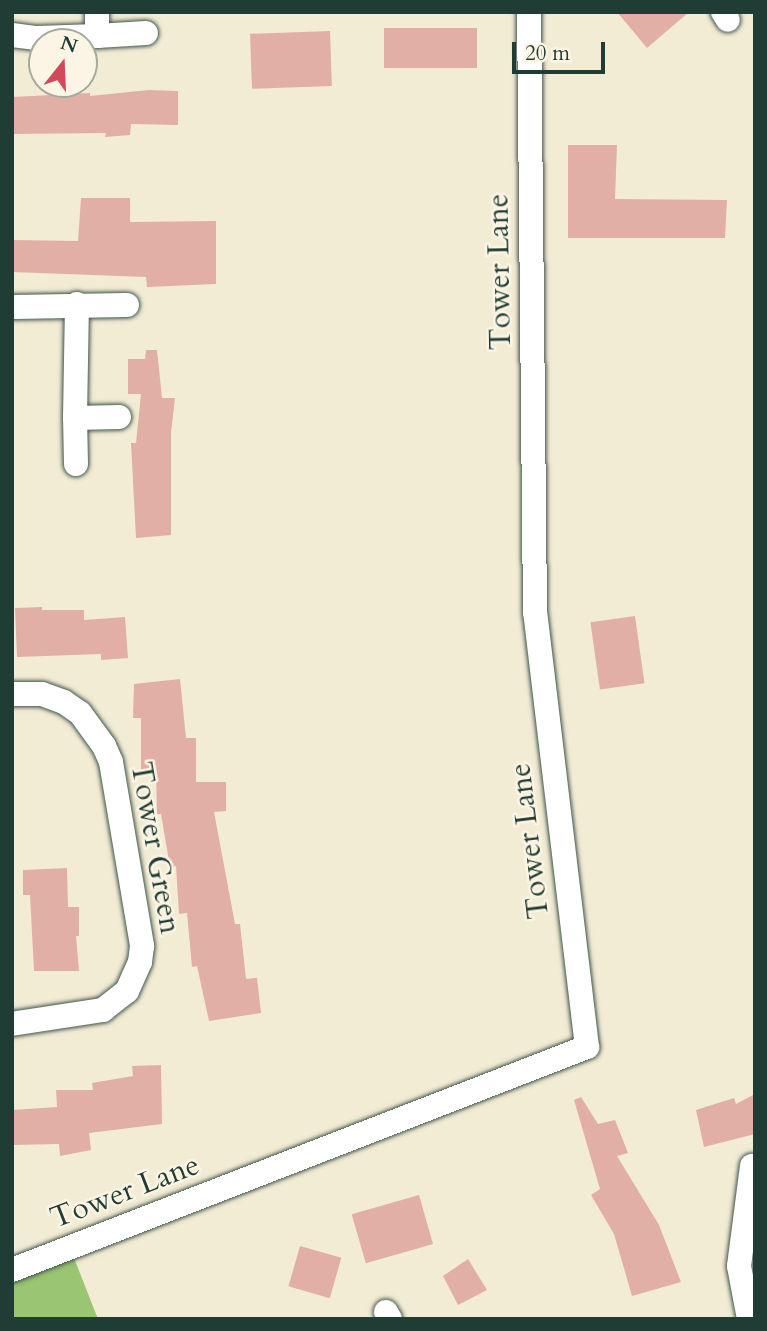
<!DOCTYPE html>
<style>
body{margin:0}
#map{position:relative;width:767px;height:1331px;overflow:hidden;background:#f3ecd4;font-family:Cardo,serif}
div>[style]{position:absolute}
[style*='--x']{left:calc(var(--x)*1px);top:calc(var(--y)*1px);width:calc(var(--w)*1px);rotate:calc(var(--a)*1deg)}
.green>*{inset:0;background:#9ac572}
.building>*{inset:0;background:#e2afa6;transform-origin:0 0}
.roads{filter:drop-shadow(0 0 2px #3f574c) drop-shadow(0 0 2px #3f574c)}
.street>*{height:24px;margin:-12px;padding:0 12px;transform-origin:12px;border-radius:12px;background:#fff}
span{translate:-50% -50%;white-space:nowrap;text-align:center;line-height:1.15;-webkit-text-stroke:5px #fcf5e5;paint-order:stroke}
.street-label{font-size:30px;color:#1f3d34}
.frame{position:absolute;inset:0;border:14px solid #1f3d34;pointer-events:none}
.north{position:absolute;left:28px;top:28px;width:70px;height:70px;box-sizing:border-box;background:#fcf5e5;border:2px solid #a4ab9e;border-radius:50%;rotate:18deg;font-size:19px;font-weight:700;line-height:28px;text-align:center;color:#1f3d34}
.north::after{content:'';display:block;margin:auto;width:24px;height:32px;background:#d1495b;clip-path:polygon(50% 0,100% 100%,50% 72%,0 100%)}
.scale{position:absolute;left:512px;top:42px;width:93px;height:32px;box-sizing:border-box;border:4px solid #1f3d34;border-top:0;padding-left:9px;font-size:21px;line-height:24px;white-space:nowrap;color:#1f3d34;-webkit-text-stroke:5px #fcf5e5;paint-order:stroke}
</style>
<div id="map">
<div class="green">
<div style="clip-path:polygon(72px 1253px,98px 1319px,12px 1319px,12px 1278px)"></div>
</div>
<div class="building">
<div style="clip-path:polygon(617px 12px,689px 12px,647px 48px)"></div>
<div style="left:384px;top:28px;width:93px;height:40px"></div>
<div style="left:330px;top:31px;width:55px;height:80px;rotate:88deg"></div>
<div style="clip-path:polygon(149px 90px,178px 91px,178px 125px,131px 124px,130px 135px,105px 137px,106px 133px,12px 134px,12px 97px,90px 93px,90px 96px)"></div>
<div style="clip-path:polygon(568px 145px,617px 145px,615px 199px,727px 200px,725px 238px,568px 238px)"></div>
<div style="clip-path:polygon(81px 198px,130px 198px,130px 222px,216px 221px,216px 284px,147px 287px,146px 277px,12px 272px,12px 240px,78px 241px)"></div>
<div style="clip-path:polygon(146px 350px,157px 350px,162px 398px,175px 398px,171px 433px,171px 535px,136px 538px,131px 443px,136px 443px,141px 394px,128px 394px,128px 359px,145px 359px)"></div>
<div style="clip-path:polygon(42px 607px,42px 610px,84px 610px,84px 620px,125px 617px,128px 658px,101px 660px,101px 654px,17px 657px,15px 608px)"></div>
<div style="left:635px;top:616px;width:68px;height:45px;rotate:82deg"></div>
<div style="clip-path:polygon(180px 679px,186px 738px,196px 738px,196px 782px,226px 782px,226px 811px,214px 812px,235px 924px,240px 924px,246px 979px,257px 978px,261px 1013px,209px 1021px,197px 966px,192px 967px,187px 913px,179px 914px,176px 866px,170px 867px,161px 814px,157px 814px,156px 770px,141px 770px,141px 718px,133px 718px,134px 684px)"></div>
<div style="clip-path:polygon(67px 868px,68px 907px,79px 907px,79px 936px,76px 936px,79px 971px,34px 971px,30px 895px,23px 895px,23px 870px)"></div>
<div style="clip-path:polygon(161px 1065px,162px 1124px,89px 1133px,91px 1150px,60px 1156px,59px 1144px,12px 1145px,12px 1110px,57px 1107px,56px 1090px,93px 1090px,92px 1083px,133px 1076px,132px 1066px)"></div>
<div style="clip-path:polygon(755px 1094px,755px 1134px,704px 1147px,696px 1110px,734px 1098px,736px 1104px)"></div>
<div style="clip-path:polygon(581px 1097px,598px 1124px,615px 1120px,628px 1153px,617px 1156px,659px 1225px,681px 1282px,632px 1296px,614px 1234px,591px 1195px,600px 1189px,574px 1100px)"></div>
<div style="left:419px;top:1195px;width:51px;height:70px;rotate:74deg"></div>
<div style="left:300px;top:1246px;width:43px;height:42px;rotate:16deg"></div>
<div style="clip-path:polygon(468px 1259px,487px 1290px,458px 1305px,443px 1276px)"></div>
</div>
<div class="roads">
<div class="street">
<div style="--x:97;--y:12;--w:24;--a:90"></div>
<div style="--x:97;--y:36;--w:49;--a:-3.5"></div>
<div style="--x:723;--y:12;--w:9;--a:58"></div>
<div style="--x:12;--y:35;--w:25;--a:7"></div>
<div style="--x:37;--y:38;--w:60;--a:-1.9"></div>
<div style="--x:12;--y:307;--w:115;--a:-1"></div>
<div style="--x:75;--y:418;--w:114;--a:-89"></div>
<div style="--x:76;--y:464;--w:46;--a:-91.2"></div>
<div style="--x:75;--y:418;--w:44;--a:-1.3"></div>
<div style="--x:12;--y:694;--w:30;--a:0"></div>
<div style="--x:42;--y:694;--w:23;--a:20"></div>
<div style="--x:64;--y:702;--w:19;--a:35"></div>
<div style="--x:80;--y:713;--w:41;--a:54"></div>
<div style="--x:104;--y:746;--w:17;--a:66"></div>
<div style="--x:111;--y:762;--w:187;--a:80.4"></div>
<div style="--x:142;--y:946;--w:16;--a:97"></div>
<div style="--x:140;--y:962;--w:32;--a:114"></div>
<div style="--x:127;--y:991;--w:31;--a:142"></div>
<div style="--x:103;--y:1010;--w:92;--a:171.3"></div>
<div style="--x:12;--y:1270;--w:617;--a:-21.2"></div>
<div style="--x:587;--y:1047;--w:437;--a:-96.8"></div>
<div style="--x:535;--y:613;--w:601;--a:-90.57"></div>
<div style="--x:386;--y:1312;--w:8;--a:60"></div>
<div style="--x:749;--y:1319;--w:54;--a:-100.7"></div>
<div style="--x:739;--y:1266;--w:101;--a:-82.6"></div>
</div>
</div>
<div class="street-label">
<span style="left:500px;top:272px;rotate:-91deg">Tower Lane</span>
<span style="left:530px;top:841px;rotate:-97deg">Tower Lane</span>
<span style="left:155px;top:848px;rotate:80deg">Tower Green</span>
<span style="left:125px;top:1192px;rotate:-21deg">Tower Lane</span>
</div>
<div class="frame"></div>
<div class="north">N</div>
<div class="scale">20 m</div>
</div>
